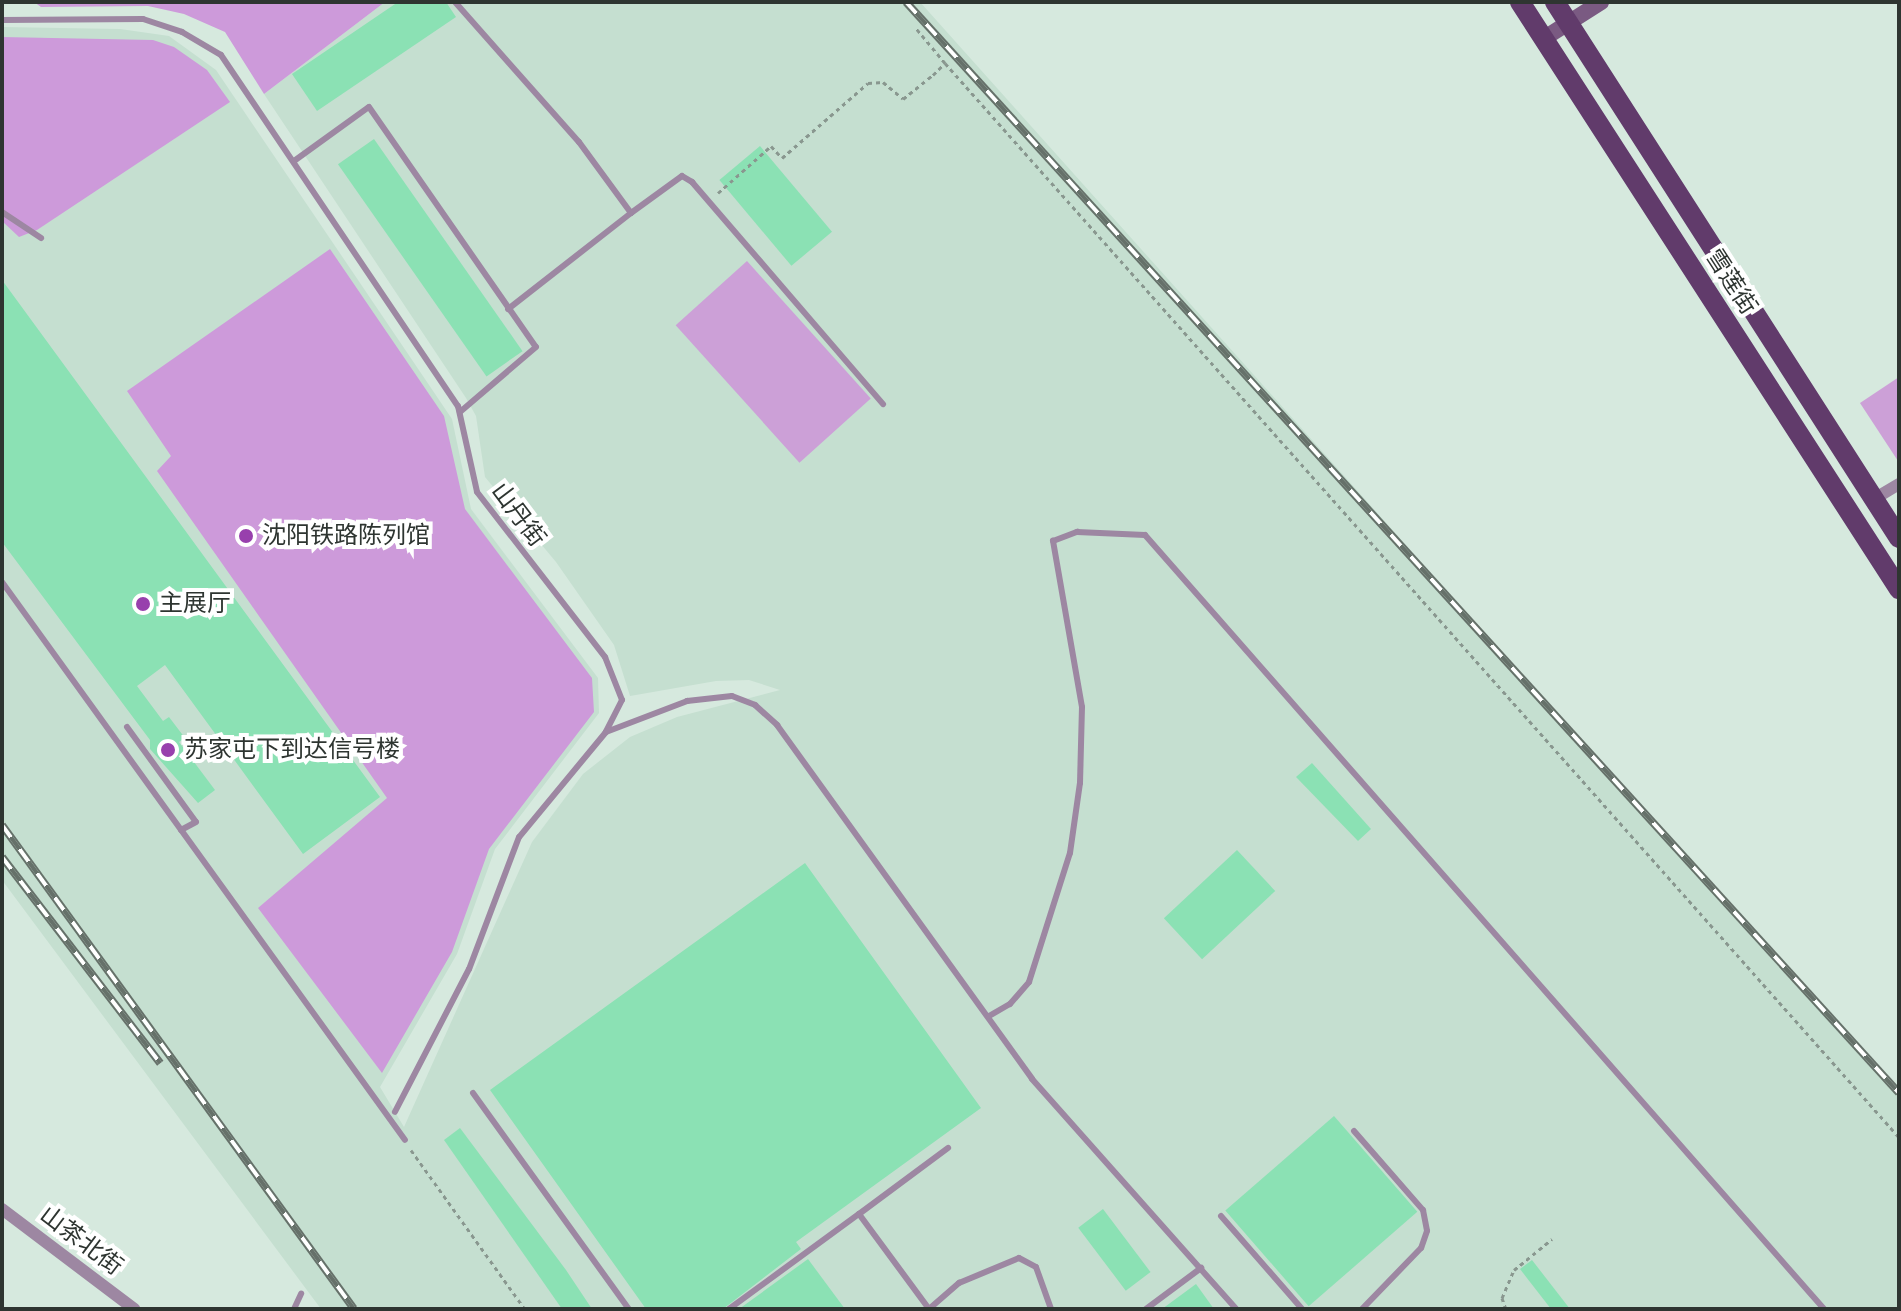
<!DOCTYPE html>
<meta charset="utf-8">
<style>
body{margin:0}
#map{position:relative;width:1901px;height:1311px;overflow:hidden;background:#d6e9de;font-family:"Roboto Condensed","Noto Sans SC",sans-serif}
div>[style]{position:absolute}
[style*='--x']{left:calc(var(--x)*1px);top:calc(var(--y)*1px);width:calc(var(--w)*1px);rotate:calc(var(--a)*1deg)}
.built>*{inset:0;background:#c5dfd0}
.green>*{inset:0;background:#cca0d7;transform-origin:0 0}
.forest>*{inset:0;background:#cd9ada}
.building>*{inset:0;background:#8be1b4;transform-origin:0 0}
.path>*{height:3px;margin-top:-1.5px;transform-origin:0;background:repeating-linear-gradient(90deg,#89978f 0 4px,transparent 0 8px)}
.service>*{height:6px;margin:-3px;padding:0 3px;transform-origin:3px;border-radius:3px;background:#9d87a2}
.minor>*{height:12px;margin:-6px;padding:0 6px;transform-origin:6px;border-radius:6px;background:#9d87a2}
.secondary>*{height:16px;margin:-8px;padding:0 8px;transform-origin:8px;border-radius:8px;background:#7a5a82}
.primary>*{height:20px;margin:-10px;padding:0 10px;transform-origin:10px;border-radius:10px;background:#613b6b}
.rail>*{height:8px;margin-top:-4px;transform-origin:0;background:repeating-linear-gradient(90deg,#fff 0 15px,#66716a 0 30px);box-sizing:border-box;border-block:2px solid #66716a}
.dots>*{width:22px;height:22px;translate:-50% -50%;box-sizing:border-box;border:4px solid #fff;border-radius:50%}
span{translate:-50% -50%;white-space:nowrap;text-align:center;line-height:1.15;-webkit-text-stroke:8px #fff;paint-order:stroke}
.street-label{font-size:24px;color:#2e3531}
.poi-label{font-size:24px;color:#2e3531}
.left{translate:0 -50%;text-align:left}
.frame{position:absolute;inset:0;border:4px solid #2e3531;pointer-events:none}
</style>
<div id="map">
<div class="built">
<div style="clip-path:polygon(385px 2px,920px 2px,1899px 1096px,1899px 1309px,321px 1309px,2px 880px,2px 27px,120px 29px,169px 36px,216px 70px,452px 419px,471px 509px,598px 678px,599px 713px,495px 849px,457px 954px,380px 1087px,404px 1127px,532px 842px,583px 774px,630px 737px,677px 717px,780px 690px,749px 680px,716px 681px,630px 696px,614px 645px,556px 562px,485px 477px,476px 416px,466px 398px,264px 94px)"></div>
</div>
<div class="green">
<div style="left:747px;top:261px;width:185px;height:96px;rotate:48deg"></div>
<div style="clip-path:polygon(1899px 377px,1899px 460px,1898px 461px,1860px 403px)"></div>
</div>
<div class="forest">
<div style="clip-path:polygon(34px 2px,385px 2px,264px 94px,225px 32px,184px 14px,148px 6px,41px 7px)"></div>
<div style="clip-path:polygon(2px 37px,153px 40px,174px 47px,207px 70px,230px 102px,37px 230px,19px 237px,2px 221px)"></div>
<div style="clip-path:polygon(330px 249px,444px 416px,465px 509px,592px 678px,594px 712px,489px 849px,452px 952px,382px 1073px,258px 908px,387px 798px,157px 471px,171px 456px,127px 391px)"></div>
</div>
<div class="building">
<div style="clip-path:polygon(398px 2px,446px 2px,456px 17px,317px 111px,292px 74px)"></div>
<div style="left:374px;top:139px;width:259px;height:44px;rotate:55deg"></div>
<div style="left:760px;top:146px;width:112px;height:53px;rotate:50deg"></div>
<div style="clip-path:polygon(2px 280px,380px 797px,303px 854px,165px 665px,137px 686px,163px 721px,169px 717px,185px 738px,179px 742px,215px 790px,198px 803px,150px 749px,150px 740px,2px 542px)"></div>
<div style="clip-path:polygon(1312px 763px,1371px 829px,1358px 841px,1296px 777px)"></div>
<div style="left:1237px;top:850px;width:56px;height:100px;rotate:47deg"></div>
<div style="clip-path:polygon(805px 863px,981px 1108px,796px 1242px,801px 1249px,723px 1309px,646px 1309px,490px 1090px)"></div>
<div style="left:1334px;top:1116px;width:127px;height:144px;rotate:49deg"></div>
<div style="clip-path:polygon(460px 1128px,566px 1270px,592px 1309px,562px 1309px,444px 1140px)"></div>
<div style="left:1103px;top:1209px;width:79px;height:31px;rotate:53deg"></div>
<div style="clip-path:polygon(808px 1259px,845px 1309px,739px 1309px)"></div>
<div style="clip-path:polygon(1532px 1260px,1570px 1309px,1551px 1309px,1520px 1269px)"></div>
<div style="clip-path:polygon(1196px 1284px,1214px 1309px,1162px 1309px)"></div>
</div>
<div class="path">
<div style="--x:945;--y:63;--w:1437;--a:48.39"></div>
<div style="--x:718;--y:193;--w:71;--a:-41.6"></div>
<div style="--x:771;--y:146;--w:16;--a:47"></div>
<div style="--x:782;--y:158;--w:114;--a:-41.1"></div>
<div style="--x:868;--y:83;--w:15;--a:-4"></div>
<div style="--x:883;--y:82;--w:26;--a:40"></div>
<div style="--x:903;--y:99;--w:38;--a:-39"></div>
<div style="--x:933;--y:75;--w:17;--a:-45"></div>
<div style="--x:945;--y:63;--w:47;--a:-129.8"></div>
<div style="--x:411;--y:1150;--w:196;--a:54.4"></div>
<div style="--x:1506;--y:1309;--w:12;--a:-110"></div>
<div style="--x:1502;--y:1298;--w:30;--a:-67"></div>
<div style="--x:1514;--y:1270;--w:49;--a:-39.2"></div>
</div>
<div class="service">
<div style="--x:455;--y:2;--w:187;--a:48.5"></div>
<div style="--x:579;--y:142;--w:88;--a:53.8"></div>
<div style="--x:631;--y:213;--w:156;--a:142"></div>
<div style="--x:2;--y:20;--w:141;--a:-0.4"></div>
<div style="--x:143;--y:19;--w:41;--a:18.4"></div>
<div style="--x:182;--y:32;--w:45;--a:30.5"></div>
<div style="--x:221;--y:55;--w:424;--a:56"></div>
<div style="--x:458;--y:406;--w:88;--a:77.5"></div>
<div style="--x:477;--y:492;--w:209;--a:52.2"></div>
<div style="--x:605;--y:657;--w:46;--a:68.4"></div>
<div style="--x:622;--y:700;--w:36;--a:117"></div>
<div style="--x:606;--y:732;--w:136;--a:129.6"></div>
<div style="--x:519;--y:837;--w:141;--a:110.7"></div>
<div style="--x:469;--y:969;--w:161;--a:117.4"></div>
<div style="--x:294;--y:161;--w:92;--a:-35.8"></div>
<div style="--x:369;--y:107;--w:292;--a:55.2"></div>
<div style="--x:536;--y:347;--w:100;--a:139.5"></div>
<div style="--x:2;--y:212;--w:47;--a:33.7"></div>
<div style="--x:631;--y:213;--w:63;--a:-36"></div>
<div style="--x:682;--y:176;--w:12;--a:31"></div>
<div style="--x:692;--y:182;--w:293;--a:49.3"></div>
<div style="--x:2;--y:582;--w:688;--a:54.16"></div>
<div style="--x:127;--y:727;--w:117;--a:54"></div>
<div style="--x:196;--y:822;--w:17;--a:152"></div>
<div style="--x:606;--y:732;--w:87;--a:-20.9"></div>
<div style="--x:687;--y:701;--w:45;--a:-6.3"></div>
<div style="--x:732;--y:696;--w:25;--a:21"></div>
<div style="--x:755;--y:705;--w:30;--a:42"></div>
<div style="--x:777;--y:725;--w:436;--a:54.2"></div>
<div style="--x:1032;--y:1079;--w:307;--a:48.4"></div>
<div style="--x:989;--y:1016;--w:24;--a:-30"></div>
<div style="--x:1010;--y:1004;--w:29;--a:-49"></div>
<div style="--x:1029;--y:982;--w:135;--a:-72.4"></div>
<div style="--x:1070;--y:853;--w:71;--a:-81.9"></div>
<div style="--x:1080;--y:783;--w:76;--a:-88.5"></div>
<div style="--x:1082;--y:707;--w:169;--a:-99.9"></div>
<div style="--x:1053;--y:541;--w:26;--a:-21"></div>
<div style="--x:1077;--y:532;--w:68;--a:2.5"></div>
<div style="--x:1145;--y:535;--w:1030;--a:48.74"></div>
<div style="--x:473;--y:1093;--w:266;--a:54.2"></div>
<div style="--x:1354;--y:1131;--w:105;--a:48.9"></div>
<div style="--x:1423;--y:1210;--w:21;--a:79"></div>
<div style="--x:1427;--y:1231;--w:18;--a:109"></div>
<div style="--x:1421;--y:1248;--w:85;--a:134"></div>
<div style="--x:859;--y:1214;--w:111;--a:-36.6"></div>
<div style="--x:1221;--y:1216;--w:123;--a:48.9"></div>
<div style="--x:294;--y:1309;--w:17;--a:-65"></div>
<div style="--x:729;--y:1309;--w:161;--a:-36.2"></div>
<div style="--x:859;--y:1214;--w:118;--a:53.6"></div>
<div style="--x:929;--y:1309;--w:40;--a:-41"></div>
<div style="--x:959;--y:1283;--w:65;--a:-22.6"></div>
<div style="--x:1019;--y:1258;--w:19;--a:28"></div>
<div style="--x:1036;--y:1267;--w:45;--a:70.3"></div>
<div style="--x:1146;--y:1309;--w:69;--a:-36.7"></div>
</div>
<div class="minor">
<div style="--x:1874;--y:499;--w:29;--a:-31"></div>
<div style="--x:2;--y:1209;--w:166;--a:37.1"></div>
</div>
<div class="secondary">
<div style="--x:1543;--y:39;--w:69;--a:-32.5"></div>
</div>
<div class="primary">
<div style="--x:1520;--y:2;--w:699;--a:57.15"></div>
<div style="--x:1555;--y:2;--w:637;--a:57.31"></div>
</div>
<div class="rail">
<div style="--x:906;--y:2;--w:1475;--a:47.69"></div>
<div style="--x:2;--y:825;--w:598;--a:53.97"></div>
<div style="--x:2;--y:857;--w:260;--a:52.5"></div>
</div>
<div class="dots">
<div style="left:246px;top:536px;background:#9840ad"></div>
<div style="left:143px;top:604px;background:#9840ad"></div>
<div style="left:168px;top:750px;background:#9840ad"></div>
</div>
<div class="street-label">
<span style="left:1731px;top:282px;rotate:57deg">雪莲街</span>
<span style="left:518px;top:515px;rotate:53deg">山丹街</span>
<span style="left:81px;top:1241px;rotate:37deg">山茶北街</span>
</div>
<div class="poi-label">
<span class="left" style="left:262px;top:536px">沈阳铁路陈列馆</span>
<span class="left" style="left:159px;top:604px">主展厅</span>
<span class="left" style="left:184px;top:750px">苏家屯下到达信号楼</span>
</div>
<div class="frame"></div>
</div>
